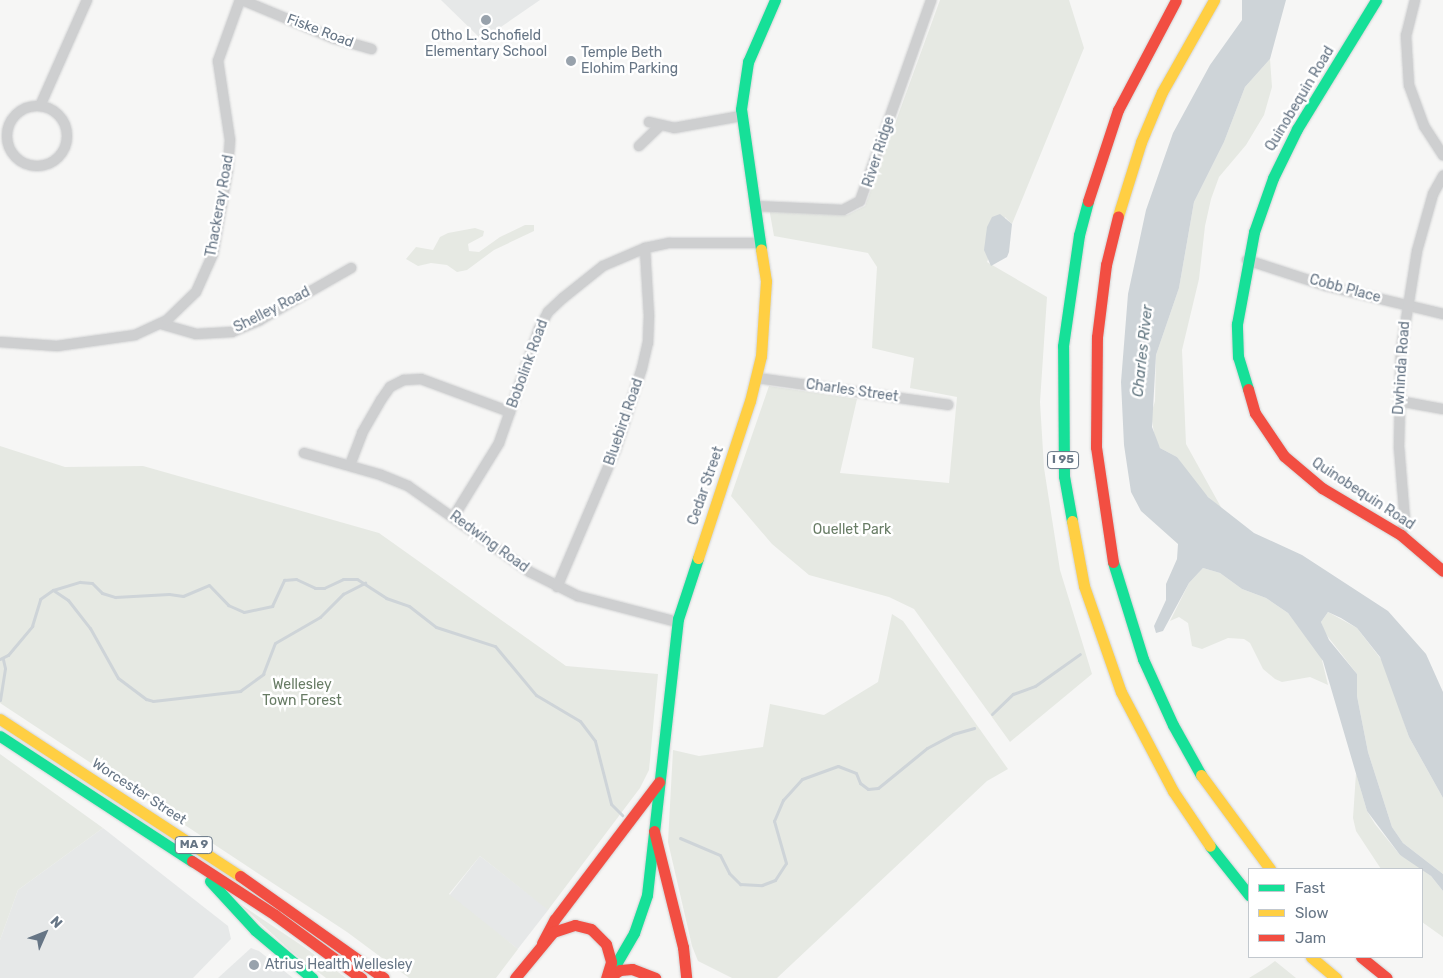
<!DOCTYPE html>
<style>
body{margin:0}
#map{position:relative;width:1443px;height:978px;overflow:hidden;background:#f6f6f5;font-family:Rubik,sans-serif}
div>[style]{position:absolute}
[style*='--x']{left:calc(var(--x)*1px);top:calc(var(--y)*1px);width:calc(var(--w)*1px);rotate:calc(var(--a)*1deg)}
.built>*{inset:0;background:#e6e8e8;transform-origin:0 0}
.green>*{inset:0;background:#e6e9e3}
.water>*{inset:0;background:#ced4d8}
.stream>*{height:3px;margin:-1.5px;padding:0 1.5px;transform-origin:1.5px;border-radius:1.5px;background:#ced4d8}
.roads{filter:drop-shadow(0 0 1px #d2d3d4) drop-shadow(0 0 1px #d2d3d4)}
.street>*{height:10px;margin:-5px;padding:0 5px;transform-origin:5px;border-radius:5px;background:#cecfd0}
.street>.ring{margin:-5px;padding:0;box-sizing:content-box;background:none;border:10px solid #cecfd0;border-radius:50%}
.fast>*{height:11px;margin:-5.5px;padding:0 5.5px;transform-origin:5.5px;border-radius:5.5px;background:#16e098}
.slow>*{height:11px;margin:-5.5px;padding:0 5.5px;transform-origin:5.5px;border-radius:5.5px;background:#ffcf43}
.jam>*{height:11px;margin:-5.5px;padding:0 5.5px;transform-origin:5.5px;border-radius:5.5px;background:#f24e42}
.dots>*{width:14px;height:14px;translate:-50% -50%;box-sizing:border-box;border:2px solid #fff;border-radius:50%}
span{translate:-50% -50%;white-space:nowrap;text-align:center;line-height:1.15;-webkit-text-stroke:5px #fff;paint-order:stroke}
.shield-label span{padding:1px 4px;background:#fff;border:1px solid;border-radius:4px;-webkit-text-stroke-width:0}
.shield-label{font-size:12px;color:#667585;font-weight:700}
.street-label{font-size:14px;color:#667585}
.poi-label{font-size:14px;color:#667585}
.left{translate:0 -50%;text-align:left}
.park-label{font-size:14px;color:#687c65}
.water-label{font-size:15px;color:#637781;font-style:italic}
.legend{position:absolute;left:1248px;top:868px;width:175px;height:90px;box-sizing:border-box;background:#fff;border:1px solid #c2c8ce;margin:0;padding:6px 9px;list-style:none;font-size:15px;color:#667585}
.legend li{display:flex;align-items:center;gap:10px;height:25px}
.legend b{width:25px;border:1px solid #c2c8ce}
.north{position:absolute;left:20px;top:908px;width:50px;height:50px;-webkit-text-stroke:4px #fff;paint-order:stroke;rotate:46deg;font-size:14px;font-weight:700;line-height:20px;text-align:center;color:#667585}
.north::after{content:'';display:block;margin:auto;width:18px;height:22px;background:#667585;clip-path:polygon(50% 0,100% 100%,50% 72%,0 100%)}
</style>
<div id="map">
<div class="built">
<div style="clip-path:polygon(441px 0,540px 0,482px 40px)"></div>
<div style="clip-path:polygon(103px 828px,228px 926px,231px 939px,193px 978px,0 978px,0 940px,18px 890px)"></div>
<div style="left:480px;top:856px;width:87px;height:50px;rotate:38deg"></div>
<div style="clip-path:polygon(251px 948px,259px 951px,293px 978px,218px 978px)"></div>
</div>
<div class="green">
<div style="clip-path:polygon(940px 0,1069px 0,1084px 48px,1012px 224px,1005px 217px,987px 262px,1047px 297px,1040px 402px,1044px 468px,1060px 570px,1092px 674px,1010px 742px,914px 609px,889px 597px,809px 575px,772px 544px,731px 496px,769px 386px,857px 399px,840px 473px,949px 483px,957px 397px,910px 388px,914px 358px,872px 348px,877px 267px,868px 253px,774px 236px,769px 208px,847px 215px,865px 206px)"></div>
<div style="clip-path:polygon(1270px 59px,1272px 87px,1264px 115px,1246px 145px,1219px 177px,1211px 199px,1205px 226px,1199px 279px,1182px 350px,1186px 444px,1222px 509px,1199px 489px,1177px 457px,1160px 448px,1155px 439px,1151px 415px,1155px 401px,1156px 355px,1179px 288px,1194px 202px,1224px 142px,1245px 87px)"></div>
<div style="clip-path:polygon(525px 225px,534px 225px,534px 231px,494px 250px,467px 270px,457px 272px,447px 265px,431px 263px,418px 266px,406px 259px,416px 247px,433px 250px,440px 237px,448px 233px,475px 228px,484px 231px,483px 236px,468px 244px,469px 251px,479px 252px,500px 237px)"></div>
<div style="clip-path:polygon(0 446px,65px 467px,143px 466px,379px 533px,566px 666px,658px 674px,649px 770px,640px 788px,548px 910px,480px 856px,449px 894px,518px 949px,496px 978px,409px 978px,347px 932px,0 703px)"></div>
<div style="clip-path:polygon(1203px 568px,1220px 573px,1242px 589px,1266px 598px,1288px 613px,1321px 656px,1328px 685px,1310px 677px,1282px 682px,1275px 679px,1263px 669px,1250px 643px,1244px 639px,1228px 638px,1202px 649px,1192px 646px,1188px 623px,1179px 617px,1170px 621px,1189px 583px)"></div>
<div style="clip-path:polygon(1328px 612px,1357px 628px,1384px 663px,1409px 737px,1443px 798px,1443px 874px,1403px 843px,1392px 827px,1368px 752px,1357px 696px,1357px 674px,1325px 633px,1321px 622px)"></div>
<div style="clip-path:polygon(892px 614px,903px 621px,1008px 769px,987px 781px,777px 978px,732px 978px,698px 961px,692px 946px,668px 842px,673px 750px,699px 756px,763px 747px,770px 704px,824px 715px,878px 682px)"></div>
<div style="clip-path:polygon(0 754px,103px 828px,18px 890px,0 940px)"></div>
<div style="clip-path:polygon(1356px 773px,1367px 811px,1375px 824px,1400px 855px,1415px 863px,1431px 876px,1443px 891px,1443px 937px,1422px 922px,1422px 869px,1381px 869px,1356px 831px,1353px 818px)"></div>
<div style="clip-path:polygon(240px 904px,304px 947px,346px 978px,326px 978px,292px 952px)"></div>
<div style="clip-path:polygon(1275px 961px,1296px 978px,1249px 978px,1267px 967px)"></div>
</div>
<div class="water">
<div style="clip-path:polygon(1242px 0,1286px 0,1270px 59px,1245px 87px,1224px 142px,1194px 202px,1179px 288px,1156px 355px,1152px 427px,1160px 448px,1177px 457px,1208px 497px,1254px 533px,1302px 555px,1388px 611px,1426px 654px,1443px 692px,1443px 798px,1409px 737px,1380px 657px,1357px 628px,1341px 618px,1328px 612px,1321px 622px,1329px 640px,1357px 674px,1357px 696px,1368px 752px,1392px 827px,1403px 843px,1443px 874px,1443px 891px,1431px 876px,1400px 855px,1367px 811px,1323px 661px,1288px 613px,1266px 598px,1242px 589px,1220px 573px,1203px 568px,1189px 583px,1163px 631px,1156px 633px,1154px 626px,1166px 600px,1166px 584px,1177px 559px,1178px 544px,1141px 511px,1131px 492px,1124px 445px,1121px 382px,1128px 294px,1146px 210px,1173px 133px,1210px 65px,1242px 20px)"></div>
<div style="clip-path:polygon(1000px 214px,1012px 224px,1009px 252px,1007px 257px,991px 266px,984px 250px,987px 227px,992px 217px)"></div>
</div>
<div class="stream">
<div style="--x:53;--y:590;--w:18;--a:34"></div>
<div style="--x:68;--y:600;--w:36;--a:52"></div>
<div style="--x:90;--y:628;--w:57;--a:60.8"></div>
<div style="--x:118;--y:678;--w:35;--a:37"></div>
<div style="--x:146;--y:699;--w:7;--a:16"></div>
<div style="--x:153;--y:701;--w:88;--a:-6.6"></div>
<div style="--x:240;--y:691;--w:29;--a:-36"></div>
<div style="--x:263;--y:674;--w:33;--a:-69"></div>
<div style="--x:275;--y:643;--w:52;--a:-30"></div>
<div style="--x:320;--y:617;--w:33;--a:-45"></div>
<div style="--x:343;--y:594;--w:25;--a:-27"></div>
<div style="--x:0;--y:659;--w:9;--a:-27"></div>
<div style="--x:8;--y:655;--w:38;--a:-50"></div>
<div style="--x:32;--y:626;--w:28;--a:-73"></div>
<div style="--x:40;--y:599;--w:16;--a:-35"></div>
<div style="--x:53;--y:590;--w:28;--a:-17"></div>
<div style="--x:80;--y:582;--w:12;--a:5"></div>
<div style="--x:92;--y:583;--w:14;--a:45"></div>
<div style="--x:102;--y:593;--w:14;--a:17"></div>
<div style="--x:115;--y:597;--w:54;--a:-3.2"></div>
<div style="--x:169;--y:594;--w:14;--a:8"></div>
<div style="--x:183;--y:596;--w:28;--a:-23"></div>
<div style="--x:209;--y:585;--w:28;--a:46"></div>
<div style="--x:228;--y:605;--w:17;--a:24"></div>
<div style="--x:244;--y:612;--w:29;--a:-12"></div>
<div style="--x:272;--y:606;--w:29;--a:-65"></div>
<div style="--x:284;--y:580;--w:12;--a:-5"></div>
<div style="--x:296;--y:579;--w:21;--a:25"></div>
<div style="--x:315;--y:588;--w:9;--a:0"></div>
<div style="--x:324;--y:588;--w:21;--a:-25"></div>
<div style="--x:343;--y:579;--w:14;--a:0"></div>
<div style="--x:357;--y:579;--w:35;--a:33"></div>
<div style="--x:386;--y:598;--w:24;--a:19"></div>
<div style="--x:409;--y:606;--w:34;--a:38"></div>
<div style="--x:436;--y:627;--w:62;--a:17.9"></div>
<div style="--x:495;--y:646;--w:64;--a:50.1"></div>
<div style="--x:536;--y:695;--w:51;--a:30.6"></div>
<div style="--x:580;--y:721;--w:25;--a:53"></div>
<div style="--x:595;--y:741;--w:65;--a:75.7"></div>
<div style="--x:611;--y:804;--w:16;--a:45"></div>
<div style="--x:0;--y:700;--w:32;--a:-81"></div>
<div style="--x:5;--y:668;--w:9;--a:-103"></div>
<div style="--x:992;--y:714;--w:29;--a:-44"></div>
<div style="--x:1013;--y:694;--w:23;--a:-20"></div>
<div style="--x:1035;--y:686;--w:55;--a:-35.4"></div>
<div style="--x:680;--y:838;--w:43;--a:23"></div>
<div style="--x:720;--y:855;--w:20;--a:63"></div>
<div style="--x:729;--y:873;--w:16;--a:45"></div>
<div style="--x:740;--y:884;--w:22;--a:3"></div>
<div style="--x:762;--y:885;--w:14;--a:-21"></div>
<div style="--x:775;--y:880;--w:20;--a:-57"></div>
<div style="--x:786;--y:863;--w:44;--a:-105.9"></div>
<div style="--x:774;--y:821;--w:23;--a:-67"></div>
<div style="--x:783;--y:800;--w:28;--a:-48"></div>
<div style="--x:802;--y:779;--w:38;--a:-20"></div>
<div style="--x:838;--y:766;--w:19;--a:21"></div>
<div style="--x:856;--y:773;--w:11;--a:68"></div>
<div style="--x:860;--y:783;--w:10;--a:37"></div>
<div style="--x:868;--y:789;--w:10;--a:-6"></div>
<div style="--x:878;--y:788;--w:63;--a:-39.2"></div>
<div style="--x:927;--y:748;--w:30;--a:-28"></div>
<div style="--x:953;--y:734;--w:22;--a:-16"></div>
</div>
<div class="roads">
<div class="street">
<div style="--x:242;--y:0;--w:99;--a:22.7"></div>
<div style="--x:333;--y:38;--w:40;--a:16"></div>
<div style="--x:1415;--y:0;--w:36;--a:104"></div>
<div style="--x:1406;--y:35;--w:50;--a:86.6"></div>
<div style="--x:1409;--y:85;--w:44;--a:69.9"></div>
<div style="--x:1424;--y:126;--w:35;--a:57"></div>
<div class="ring" style="left:7px;top:106px;width:50px;height:50px"></div>
<div style="--x:40;--y:106;--w:116;--a:-66.1"></div>
<div style="--x:649;--y:122;--w:26;--a:13"></div>
<div style="--x:674;--y:128;--w:68;--a:-10.2"></div>
<div style="--x:639;--y:146;--w:29;--a:-44"></div>
<div style="--x:755;--y:206;--w:88;--a:2.6"></div>
<div style="--x:843;--y:210;--w:19;--a:-28"></div>
<div style="--x:860;--y:201;--w:213;--a:-70.5"></div>
<div style="--x:1247;--y:260;--w:84;--a:18"></div>
<div style="--x:1327;--y:286;--w:119;--a:13.6"></div>
<div style="--x:161;--y:324;--w:36;--a:16"></div>
<div style="--x:196;--y:334;--w:36;--a:-3"></div>
<div style="--x:232;--y:332;--w:30;--a:-23"></div>
<div style="--x:260;--y:320;--w:105;--a:-29.7"></div>
<div style="--x:0;--y:342;--w:57;--a:4"></div>
<div style="--x:57;--y:346;--w:79;--a:-8"></div>
<div style="--x:135;--y:335;--w:35;--a:-25"></div>
<div style="--x:167;--y:320;--w:40;--a:-44"></div>
<div style="--x:196;--y:292;--w:42;--a:-65.9"></div>
<div style="--x:213;--y:254;--w:87;--a:-80.1"></div>
<div style="--x:228;--y:168;--w:28;--a:-86"></div>
<div style="--x:230;--y:140;--w:80;--a:-98.6"></div>
<div style="--x:218;--y:61;--w:65;--a:-70.2"></div>
<div style="--x:757;--y:378;--w:193;--a:8"></div>
<div style="--x:1399;--y:401;--w:45;--a:10.3"></div>
<div style="--x:304;--y:453;--w:80;--a:15.9"></div>
<div style="--x:381;--y:475;--w:29;--a:22"></div>
<div style="--x:408;--y:486;--w:149;--a:35.2"></div>
<div style="--x:530;--y:572;--w:54;--a:26.6"></div>
<div style="--x:578;--y:596;--w:102;--a:14.7"></div>
<div style="--x:350;--y:465;--w:34;--a:-69"></div>
<div style="--x:362;--y:433;--w:38;--a:-60"></div>
<div style="--x:381;--y:400;--w:16;--a:-55"></div>
<div style="--x:390;--y:387;--w:16;--a:-27"></div>
<div style="--x:404;--y:380;--w:17;--a:-3"></div>
<div style="--x:421;--y:379;--w:95;--a:20.3"></div>
<div style="--x:454;--y:516;--w:86;--a:-58.3"></div>
<div style="--x:499;--y:443;--w:121;--a:-70.7"></div>
<div style="--x:539;--y:329;--w:19;--a:-62"></div>
<div style="--x:548;--y:312;--w:21;--a:-43"></div>
<div style="--x:563;--y:298;--w:51;--a:-38.7"></div>
<div style="--x:603;--y:266;--w:46;--a:-23.2"></div>
<div style="--x:645;--y:248;--w:25;--a:-12"></div>
<div style="--x:669;--y:243;--w:92;--a:0"></div>
<div style="--x:1401;--y:535;--w:15;--a:-74"></div>
<div style="--x:1405;--y:521;--w:74;--a:-94.6"></div>
<div style="--x:1399;--y:447;--w:96;--a:-88.8"></div>
<div style="--x:1401;--y:351;--w:101;--a:-80.9"></div>
<div style="--x:1417;--y:251;--w:59;--a:-74.3"></div>
<div style="--x:1433;--y:194;--w:21;--a:-61"></div>
<div style="--x:557;--y:587;--w:150;--a:-66.9"></div>
<div style="--x:616;--y:449;--w:85;--a:-72.2"></div>
<div style="--x:642;--y:368;--w:26;--a:-77"></div>
<div style="--x:648;--y:343;--w:27;--a:-88"></div>
<div style="--x:649;--y:316;--w:68;--a:-93.4"></div>
</div>
<div class="fast">
<div style="--x:761;--y:249;--w:141;--a:-98.1"></div>
<div style="--x:741;--y:109;--w:48;--a:-81.5"></div>
<div style="--x:748;--y:62;--w:68;--a:-66.5"></div>
<div style="--x:1248;--y:389;--w:34;--a:-107"></div>
<div style="--x:1238;--y:357;--w:33;--a:-92"></div>
<div style="--x:1237;--y:324;--w:94;--a:-79.5"></div>
<div style="--x:1254;--y:232;--w:57;--a:-70.6"></div>
<div style="--x:1273;--y:178;--w:55;--a:-63.9"></div>
<div style="--x:1297;--y:129;--w:151;--a:-58.5"></div>
<div style="--x:1072;--y:521;--w:46;--a:-100.1"></div>
<div style="--x:1064;--y:476;--w:130;--a:-90.4"></div>
<div style="--x:1063;--y:346;--w:112;--a:-81.8"></div>
<div style="--x:1079;--y:235;--w:35;--a:-75"></div>
<div style="--x:1113;--y:562;--w:102;--a:72.8"></div>
<div style="--x:1143;--y:659;--w:72;--a:65.6"></div>
<div style="--x:1173;--y:725;--w:57;--a:60.8"></div>
<div style="--x:0;--y:736;--w:229;--a:33.1"></div>
<div style="--x:1210;--y:846;--w:63;--a:51.5"></div>
<div style="--x:210;--y:881;--w:67;--a:47.4"></div>
<div style="--x:255;--y:930;--w:75;--a:40.1"></div>
<div style="--x:609;--y:976;--w:50;--a:-59.8"></div>
<div style="--x:634;--y:933;--w:40;--a:-71.1"></div>
<div style="--x:647;--y:895;--w:278;--a:-83.6"></div>
<div style="--x:678;--y:619;--w:64;--a:-71.8"></div>
</div>
<div class="slow">
<div style="--x:1118;--y:216;--w:77;--a:-72.7"></div>
<div style="--x:1141;--y:142;--w:54;--a:-67.2"></div>
<div style="--x:1162;--y:92;--w:106;--a:-60.5"></div>
<div style="--x:1072;--y:521;--w:66;--a:79.5"></div>
<div style="--x:1084;--y:586;--w:112;--a:70.8"></div>
<div style="--x:1121;--y:692;--w:112;--a:62.3"></div>
<div style="--x:1173;--y:791;--w:66;--a:56.1"></div>
<div style="--x:698;--y:558;--w:165;--a:-71.7"></div>
<div style="--x:750;--y:401;--w:46;--a:-76.3"></div>
<div style="--x:761;--y:356;--w:75;--a:-86.2"></div>
<div style="--x:766;--y:281;--w:32;--a:-99"></div>
<div style="--x:0;--y:719;--w:287;--a:33.2"></div>
<div style="--x:1201;--y:775;--w:117;--a:53.7"></div>
<div style="--x:1311;--y:957;--w:33;--a:40"></div>
</div>
<div class="jam">
<div style="--x:1088;--y:201;--w:96;--a:-71.8"></div>
<div style="--x:1118;--y:110;--w:124;--a:-62.2"></div>
<div style="--x:1248;--y:389;--w:25;--a:74"></div>
<div style="--x:1255;--y:413;--w:52;--a:56"></div>
<div style="--x:1284;--y:456;--w:50;--a:40.1"></div>
<div style="--x:1322;--y:488;--w:92;--a:30.7"></div>
<div style="--x:1401;--y:535;--w:55;--a:40.6"></div>
<div style="--x:1113;--y:562;--w:116;--a:-98.4"></div>
<div style="--x:1096;--y:447;--w:110;--a:-89.5"></div>
<div style="--x:1097;--y:337;--w:73;--a:-82.9"></div>
<div style="--x:1106;--y:265;--w:50;--a:-76.2"></div>
<div style="--x:654;--y:831;--w:120;--a:76"></div>
<div style="--x:683;--y:947;--w:31;--a:84"></div>
<div style="--x:192;--y:861;--w:99;--a:33"></div>
<div style="--x:275;--y:915;--w:107;--a:36.2"></div>
<div style="--x:240;--y:876;--w:176;--a:35.3"></div>
<div style="--x:542;--y:943;--w:27;--a:-62"></div>
<div style="--x:555;--y:919;--w:172;--a:-52.8"></div>
<div style="--x:1361;--y:957;--w:33;--a:39"></div>
<div style="--x:515;--y:978;--w:60;--a:-50.4"></div>
<div style="--x:553;--y:932;--w:23;--a:-18"></div>
<div style="--x:575;--y:925;--w:16;--a:14"></div>
<div style="--x:591;--y:929;--w:21;--a:45"></div>
<div style="--x:606;--y:944;--w:19;--a:74"></div>
<div style="--x:611;--y:962;--w:17;--a:107"></div>
<div style="--x:608;--y:978;--w:14;--a:-34"></div>
<div style="--x:620;--y:970;--w:12;--a:-5"></div>
<div style="--x:632;--y:969;--w:25;--a:21"></div>
</div>
</div>
<div class="dots">
<div style="left:486px;top:20px;background:#98a2ac"></div>
<div style="left:571px;top:61px;background:#98a2ac"></div>
<div style="left:254px;top:965px;background:#98a2ac"></div>
</div>
<div class="shield-label">
<span style="left:1063px;top:460px">I 95</span>
<span style="left:194px;top:845px">MA 9</span>
</div>
<div class="street-label">
<span style="left:320px;top:31px;rotate:21deg">Fiske Road</span>
<span style="left:1300px;top:99px;rotate:-59deg">Quinobequin Road</span>
<span style="left:879px;top:152px;rotate:-72deg">River Ridge</span>
<span style="left:220px;top:206px;rotate:-80deg">Thackeray Road</span>
<span style="left:1345px;top:289px;rotate:15deg">Cobb Place</span>
<span style="left:272px;top:310px;rotate:-27deg">Shelley Road</span>
<span style="left:528px;top:364px;rotate:-70deg">Bobolink Road</span>
<span style="left:1402px;top:368px;rotate:-86deg">Dwhinda Road</span>
<span style="left:852px;top:391px;rotate:8deg">Charles Street</span>
<span style="left:624px;top:422px;rotate:-71deg">Bluebird Road</span>
<span style="left:706px;top:486px;rotate:-71deg">Cedar Street</span>
<span style="left:1363px;top:494px;rotate:33deg">Quinobequin Road</span>
<span style="left:489px;top:542px;rotate:36deg">Redwing Road</span>
<span style="left:139px;top:792px;rotate:33deg">Worcester Street</span>
</div>
<div class="poi-label">
<span style="left:486px;top:44px">Otho L. Schofield<br>Elementary School</span>
<span class="left" style="left:581px;top:61px">Temple Beth<br>Elohim Parking</span>
<span class="left" style="left:265px;top:965px">Atrius Health Wellesley</span>
</div>
<div class="park-label">
<span style="left:852px;top:530px">Ouellet Park</span>
<span style="left:302px;top:693px">Wellesley<br>Town Forest</span>
</div>
<div class="water-label">
<span style="left:1143px;top:351px;rotate:-84deg">Charles River</span>
</div>
<ul class="legend">
<li><b style="height:6px;background:#16e098"></b>Fast</li>
<li><b style="height:6px;background:#ffcf43"></b>Slow</li>
<li><b style="height:6px;background:#f24e42"></b>Jam</li>
</ul>
<div class="north">N</div>
</div>
